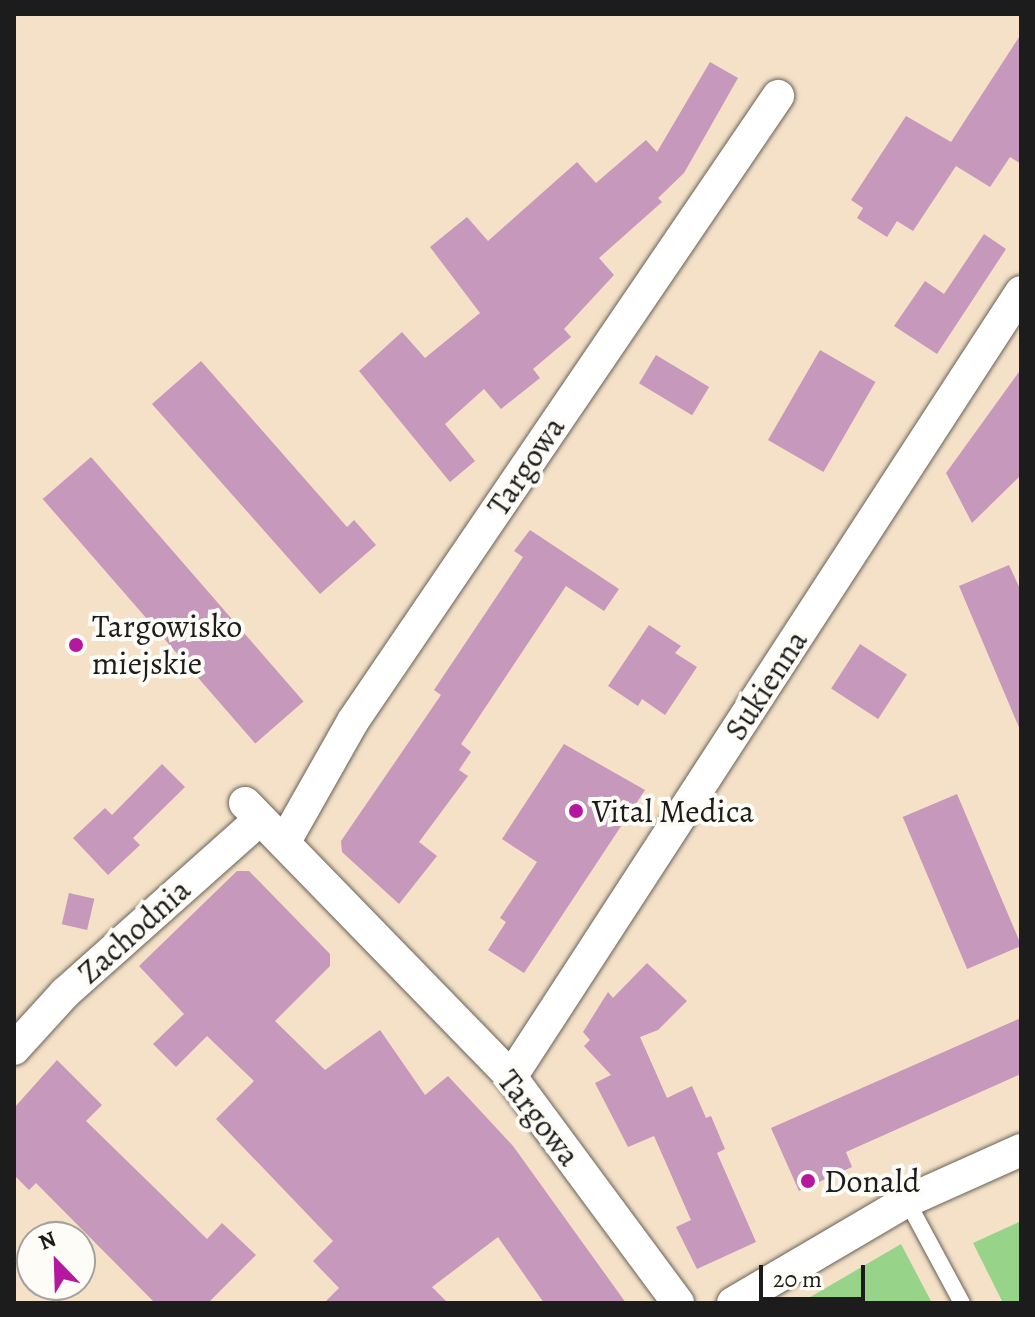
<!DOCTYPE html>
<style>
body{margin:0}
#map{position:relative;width:1035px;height:1317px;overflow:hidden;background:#f4e1c7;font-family:Alegreya,serif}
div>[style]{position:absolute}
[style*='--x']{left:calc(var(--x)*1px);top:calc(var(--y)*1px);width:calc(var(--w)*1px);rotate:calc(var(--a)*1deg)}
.green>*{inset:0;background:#97d489}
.building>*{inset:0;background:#c698bb;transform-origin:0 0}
.roads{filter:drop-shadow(0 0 2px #686158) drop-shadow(0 0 2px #686158)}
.service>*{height:16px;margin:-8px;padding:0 8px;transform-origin:8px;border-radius:8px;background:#fff}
.minor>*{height:32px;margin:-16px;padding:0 16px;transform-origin:16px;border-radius:16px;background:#fff}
.dots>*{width:22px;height:22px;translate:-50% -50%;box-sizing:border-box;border:4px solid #fdfcf7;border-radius:50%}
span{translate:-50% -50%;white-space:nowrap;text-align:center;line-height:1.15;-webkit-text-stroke:8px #fdfcf7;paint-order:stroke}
.street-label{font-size:32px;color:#1c1c1c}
.poi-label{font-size:32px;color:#1c1c1c}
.left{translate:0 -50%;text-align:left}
.frame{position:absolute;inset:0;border:16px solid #1c1c1c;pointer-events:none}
.north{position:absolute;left:16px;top:1221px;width:80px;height:80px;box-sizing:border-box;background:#fdfcf7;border:2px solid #a3a29f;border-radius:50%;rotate:337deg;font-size:22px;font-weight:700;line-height:32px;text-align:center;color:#1c1c1c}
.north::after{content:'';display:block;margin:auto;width:28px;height:36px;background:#b5179e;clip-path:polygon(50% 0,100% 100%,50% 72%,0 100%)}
.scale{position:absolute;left:759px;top:1265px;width:106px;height:36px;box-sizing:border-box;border:4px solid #1c1c1c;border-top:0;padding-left:10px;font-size:24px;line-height:28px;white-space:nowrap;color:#1c1c1c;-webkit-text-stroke:6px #fdfcf7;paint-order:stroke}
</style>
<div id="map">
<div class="green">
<div style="clip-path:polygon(1021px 1221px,1021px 1303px,1003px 1303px,973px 1243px)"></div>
<div style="clip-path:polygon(901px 1244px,932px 1303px,800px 1303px)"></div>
</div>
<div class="building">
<div style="clip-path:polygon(1021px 34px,1021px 164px,1010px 157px,990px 187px,956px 166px,913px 231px,897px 221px,887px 237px,857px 218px,863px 208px,851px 200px,906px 116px,951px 142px)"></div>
<div style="clip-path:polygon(710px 62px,738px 78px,684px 173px,658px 198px,662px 202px,599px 258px,614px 275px,564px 329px,571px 337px,533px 369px,540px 378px,501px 409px,484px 389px,445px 424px,475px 461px,450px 482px,359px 371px,402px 332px,425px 358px,480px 313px,430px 247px,467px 217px,488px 241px,577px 162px,596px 183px,646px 140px,657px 152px)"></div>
<div style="clip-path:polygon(984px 234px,1006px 249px,937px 354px,894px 326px,925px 281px,944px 294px)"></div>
<div style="left:820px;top:350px;width:64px;height:104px;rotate:30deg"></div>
<div style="left:656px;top:355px;width:62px;height:33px;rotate:31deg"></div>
<div style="clip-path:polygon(201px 361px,347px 527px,354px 520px,376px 545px,320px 594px,152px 404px)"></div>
<div style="clip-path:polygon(1021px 369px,1021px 475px,972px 523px,946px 473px)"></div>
<div style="left:91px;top:457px;width:324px;height:64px;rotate:49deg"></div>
<div style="clip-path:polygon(530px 530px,619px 589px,604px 611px,566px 586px,461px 744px,471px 752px,459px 770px,468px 776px,419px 842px,437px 856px,399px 904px,342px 852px,341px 841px,441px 695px,434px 690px,523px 557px,514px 551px)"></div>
<div style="clip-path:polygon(1009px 565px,1021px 591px,1021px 732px,959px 586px)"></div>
<div style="clip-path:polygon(649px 625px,681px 646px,675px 653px,697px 667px,665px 715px,642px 699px,638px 706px,608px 686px)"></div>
<div style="left:860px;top:644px;width:56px;height:53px;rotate:33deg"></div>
<div style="clip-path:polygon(564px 744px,645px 790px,524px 973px,488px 950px,506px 922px,500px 918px,537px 862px,502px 839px)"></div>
<div style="clip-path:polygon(162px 764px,185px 787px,133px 838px,140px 845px,108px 875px,73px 838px,105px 808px,112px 815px)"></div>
<div style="left:957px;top:794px;width:165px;height:59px;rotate:67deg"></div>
<div style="clip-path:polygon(237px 871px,249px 871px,330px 954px,330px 966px,275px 1021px,325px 1070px,380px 1030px,425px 1095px,448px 1076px,513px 1146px,626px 1303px,544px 1303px,498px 1237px,432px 1287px,448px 1303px,324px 1303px,339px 1288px,313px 1261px,333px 1241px,216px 1119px,254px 1081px,207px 1036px,176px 1067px,153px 1044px,184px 1014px,139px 966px)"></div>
<div style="left:69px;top:893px;width:26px;height:32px;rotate:13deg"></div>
<div style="clip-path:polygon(647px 963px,687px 1001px,658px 1030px,640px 1037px,667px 1098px,692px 1086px,706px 1118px,711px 1116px,725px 1149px,717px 1153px,756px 1242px,697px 1269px,676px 1227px,691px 1220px,654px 1136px,628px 1147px,595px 1083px,611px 1075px,584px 1046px,590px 1040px,583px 1032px,608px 992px,613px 998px)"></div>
<div style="clip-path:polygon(1021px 1018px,1021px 1074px,846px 1152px,852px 1167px,799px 1191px,771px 1128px)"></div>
<div style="clip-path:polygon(57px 1060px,102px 1105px,86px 1121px,207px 1239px,222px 1223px,256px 1255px,208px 1303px,155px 1303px,36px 1183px,29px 1190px,14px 1175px,14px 1108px)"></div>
</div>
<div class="roads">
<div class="service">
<div style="--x:907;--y:1201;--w:116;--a:61.7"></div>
</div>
<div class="minor">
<div style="--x:245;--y:803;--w:382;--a:45.8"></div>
<div style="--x:511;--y:1077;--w:281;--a:53.5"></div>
<div style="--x:284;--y:843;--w:140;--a:-60.5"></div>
<div style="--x:353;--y:721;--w:756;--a:-55.78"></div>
<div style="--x:14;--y:1049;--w:76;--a:-47.7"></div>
<div style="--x:65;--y:993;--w:261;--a:-41.7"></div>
<div style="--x:511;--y:1077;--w:936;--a:-56.99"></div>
<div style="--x:733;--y:1303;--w:202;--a:-30.4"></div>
<div style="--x:907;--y:1201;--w:125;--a:-24.1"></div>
</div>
</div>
<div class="dots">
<div style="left:76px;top:645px;background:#b5179e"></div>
<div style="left:576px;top:811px;background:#b5179e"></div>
<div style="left:808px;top:1181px;background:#b5179e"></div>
</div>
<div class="street-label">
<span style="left:526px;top:466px;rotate:-56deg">Targowa</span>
<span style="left:766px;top:685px;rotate:-57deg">Sukienna</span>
<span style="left:134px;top:931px;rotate:-42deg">Zachodnia</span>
<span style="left:539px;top:1118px;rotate:52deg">Targowa</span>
</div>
<div class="poi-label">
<span class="left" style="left:92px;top:645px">Targowisko<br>miejskie</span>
<span class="left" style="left:592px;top:811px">Vital Medica</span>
<span class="left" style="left:824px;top:1181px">Donald</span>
</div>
<div class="frame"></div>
<div class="north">N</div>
<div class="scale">20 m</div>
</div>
